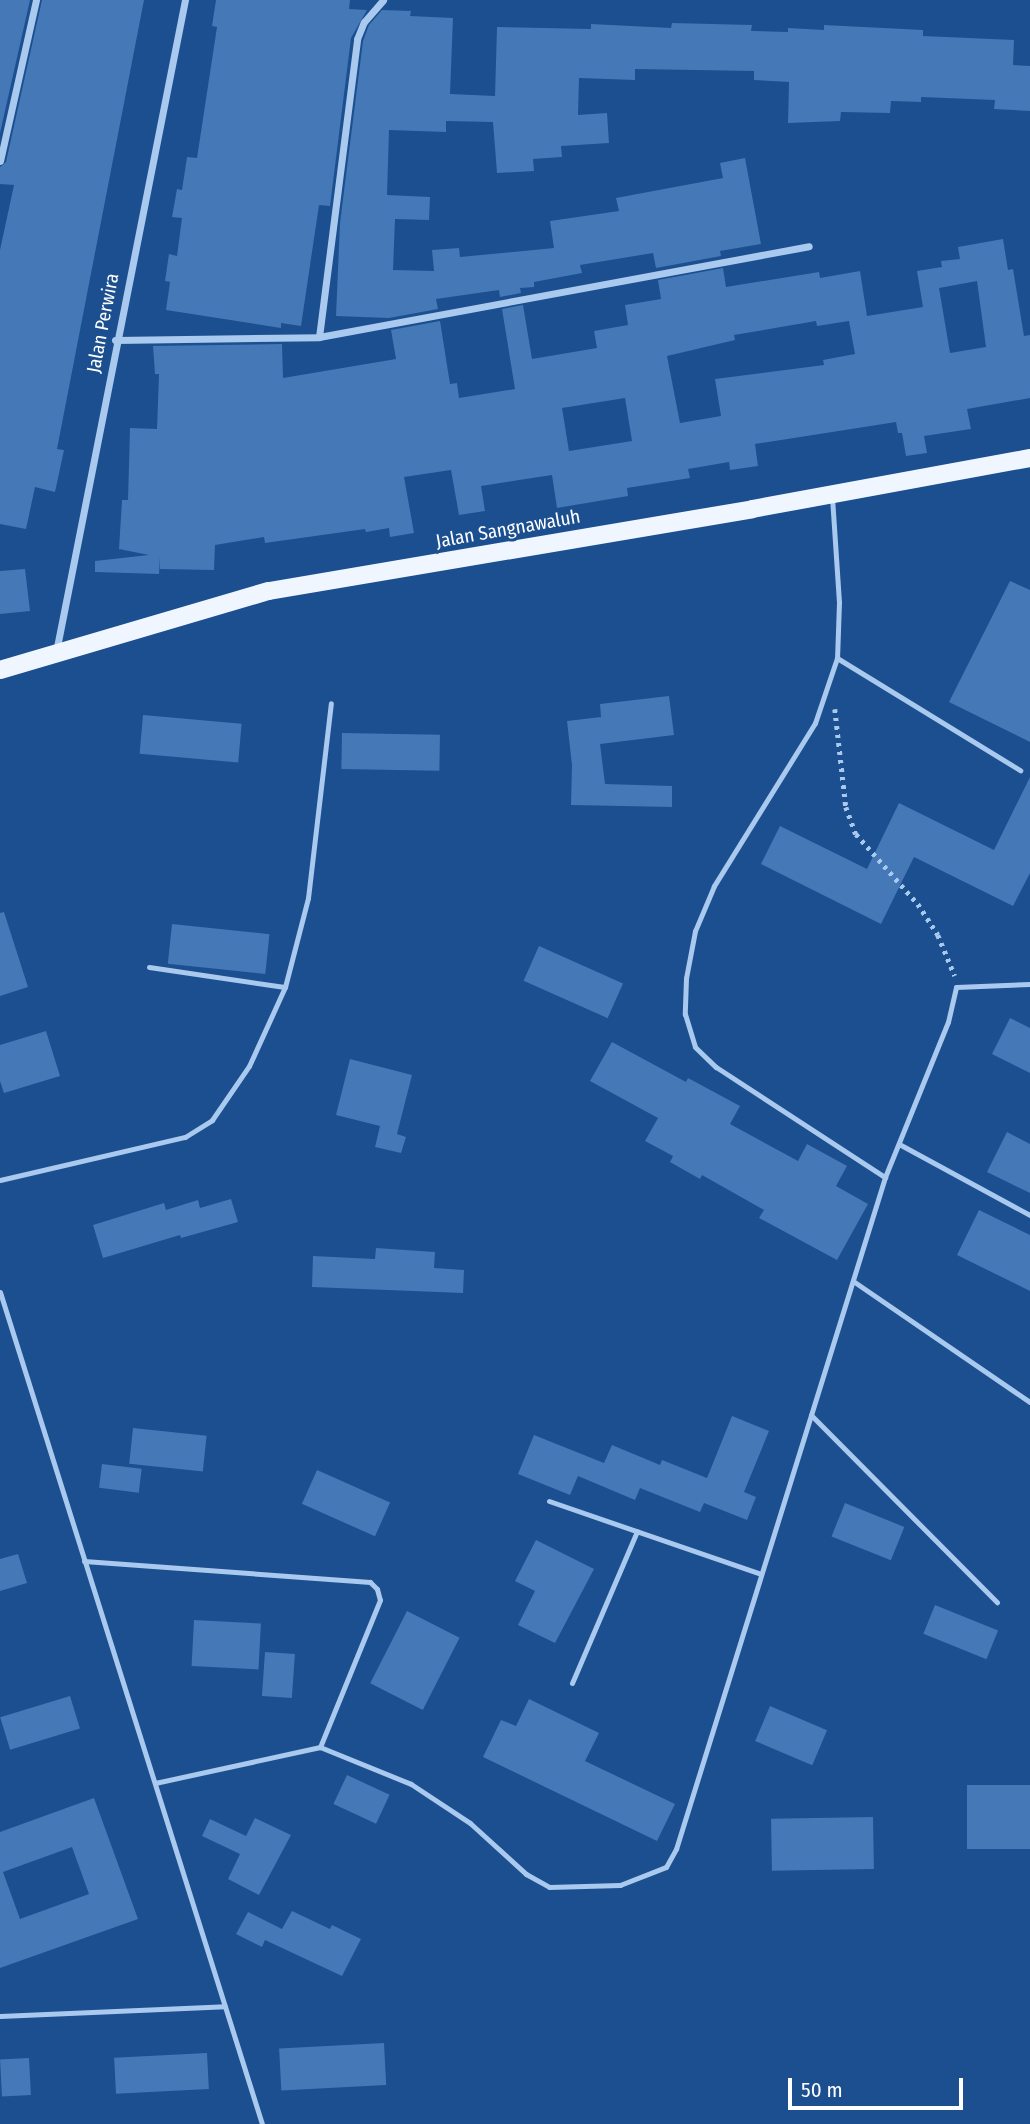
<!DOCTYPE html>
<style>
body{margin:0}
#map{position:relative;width:1030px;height:2124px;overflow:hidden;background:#1b4f8f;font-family:"Fira Sans Condensed",sans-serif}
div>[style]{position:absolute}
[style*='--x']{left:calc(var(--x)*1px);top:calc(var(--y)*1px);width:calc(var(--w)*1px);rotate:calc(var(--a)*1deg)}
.building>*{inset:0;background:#4478b7;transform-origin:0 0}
.path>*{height:4.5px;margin-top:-2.25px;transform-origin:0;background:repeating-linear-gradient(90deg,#a9c9ee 0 3.5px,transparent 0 8.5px)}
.lane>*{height:5px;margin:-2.5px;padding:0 2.5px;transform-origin:2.5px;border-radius:2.5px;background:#a9c9ee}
.street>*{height:7px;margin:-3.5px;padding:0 3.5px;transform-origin:3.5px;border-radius:3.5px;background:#a9c9ee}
.primary>*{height:18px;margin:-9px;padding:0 9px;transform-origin:9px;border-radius:9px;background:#f0f6ff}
span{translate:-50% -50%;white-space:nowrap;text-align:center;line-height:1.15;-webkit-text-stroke:6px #1b4f8f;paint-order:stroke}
.street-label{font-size:19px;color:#fff}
.scale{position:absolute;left:788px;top:2078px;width:175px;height:32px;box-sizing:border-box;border:4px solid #fff;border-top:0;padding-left:9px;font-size:21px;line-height:24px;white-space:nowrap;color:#fff;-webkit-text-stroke:5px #1b4f8f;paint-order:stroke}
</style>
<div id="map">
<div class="building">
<div style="clip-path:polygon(0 0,30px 0,0 133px)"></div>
<div style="clip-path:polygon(42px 0,144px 0,57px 449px,64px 450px,55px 492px,35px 487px,26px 529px,0 524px,0 250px,14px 185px,0 184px,0 167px,6px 162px)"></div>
<div style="clip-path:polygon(216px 0,350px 0,349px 9px,367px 10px,351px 38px,330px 206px,319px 205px,301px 326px,281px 323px,281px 328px,166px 310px,170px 282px,165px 281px,169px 254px,177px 256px,182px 218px,172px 217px,177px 189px,182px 190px,187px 157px,197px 158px,217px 27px,212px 26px)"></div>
<div style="clip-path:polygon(382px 10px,411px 11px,410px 16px,453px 18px,450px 94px,495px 96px,497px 27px,591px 29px,591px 24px,671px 28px,672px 23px,752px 25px,751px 31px,788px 32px,788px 28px,824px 30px,824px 25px,923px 30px,923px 36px,1014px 40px,1013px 65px,1030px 66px,1030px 111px,994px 109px,995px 100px,921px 97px,921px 102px,891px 101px,890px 113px,841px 112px,840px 121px,788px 123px,789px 82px,754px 80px,754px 71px,635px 69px,635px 80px,579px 78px,578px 115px,607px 113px,609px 143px,561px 146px,562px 157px,533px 159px,534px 171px,497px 173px,493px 122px,446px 121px,446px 132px,389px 130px,387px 195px,430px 197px,429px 220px,395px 219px,393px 270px,434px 271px,432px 250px,459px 248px,460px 257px,554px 248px,550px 221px,619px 211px,616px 198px,723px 178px,720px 163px,745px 158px,761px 244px,720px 251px,721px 256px,656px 268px,653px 253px,580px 265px,582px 273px,534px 282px,534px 287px,520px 288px,521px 293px,500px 297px,499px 290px,436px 299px,438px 309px,389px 318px,336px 316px,340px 223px,363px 41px,369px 25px)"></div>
<div style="clip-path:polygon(evenodd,1003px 239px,1008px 270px,1013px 269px,1024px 336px,1030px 335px,1030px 398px,967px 409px,971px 429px,924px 436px,927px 453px,906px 456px,902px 433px,898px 433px,896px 422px,755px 444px,758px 466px,730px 470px,729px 462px,688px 469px,690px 478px,627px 488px,628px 496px,557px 508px,552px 475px,481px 486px,485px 511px,459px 515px,451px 470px,404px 477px,414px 533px,390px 537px,389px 528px,366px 532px,365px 529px,265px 543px,264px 537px,215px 545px,214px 570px,160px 569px,160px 557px,159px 574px,95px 572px,95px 561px,149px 555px,119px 549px,122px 500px,128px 500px,130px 428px,157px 429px,159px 374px,155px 374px,153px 346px,282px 344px,283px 378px,396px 359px,391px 330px,440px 321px,450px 384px,457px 383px,459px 398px,515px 389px,502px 309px,523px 305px,532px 359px,597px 348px,594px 331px,628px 325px,625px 305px,661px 299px,658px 280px,723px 268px,726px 287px,819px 272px,820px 278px,860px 271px,867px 316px,923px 307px,917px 271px,942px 267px,941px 261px,960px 259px,958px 247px,1003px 239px,977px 281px,986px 347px,950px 353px,939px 288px,977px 281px,1003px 239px,816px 321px,817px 326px,849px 321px,855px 354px,823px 360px,824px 365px,715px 379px,721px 416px,680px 423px,667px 356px,735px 340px,734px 335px,816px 321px,1003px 239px,625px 398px,632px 441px,569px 451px,562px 408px,625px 398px)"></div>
<div style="clip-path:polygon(25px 569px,30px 611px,0 614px,0 571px)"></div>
<div style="clip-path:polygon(1010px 581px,1030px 590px,1030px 742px,949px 702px)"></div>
<div style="clip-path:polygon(669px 696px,674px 735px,600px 744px,605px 784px,672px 786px,672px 807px,571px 805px,572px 765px,567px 721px,601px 717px,600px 704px)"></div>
<div style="left:143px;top:715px;width:99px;height:39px;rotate:5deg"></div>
<div style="left:342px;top:733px;width:98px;height:36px;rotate:1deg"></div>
<div style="clip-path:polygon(1030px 777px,1030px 873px,1013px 906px,914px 857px,881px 924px,761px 864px,780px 826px,867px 869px,899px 803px,994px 850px)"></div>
<div style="clip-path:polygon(4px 912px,28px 987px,0 996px,0 913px)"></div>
<div style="left:172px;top:924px;width:98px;height:40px;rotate:6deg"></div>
<div style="left:539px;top:946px;width:92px;height:38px;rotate:24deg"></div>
<div style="clip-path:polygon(1010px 1018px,1030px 1028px,1030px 1073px,992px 1054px)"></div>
<div style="clip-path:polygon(46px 1031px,60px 1076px,4px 1093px,0 1081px,0 1045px)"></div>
<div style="clip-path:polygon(612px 1042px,686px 1082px,688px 1078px,740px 1106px,730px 1124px,798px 1161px,807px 1144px,847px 1166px,836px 1186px,868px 1204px,837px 1260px,759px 1218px,764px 1210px,702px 1175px,700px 1179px,670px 1162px,673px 1156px,645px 1141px,658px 1118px,590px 1081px)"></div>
<div style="clip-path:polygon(350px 1059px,412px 1075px,397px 1134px,406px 1137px,401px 1153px,375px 1147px,380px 1126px,336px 1115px)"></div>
<div style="clip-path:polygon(1007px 1132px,1030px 1144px,1030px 1193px,987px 1172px)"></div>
<div style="clip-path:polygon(231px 1199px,238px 1222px,181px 1238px,180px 1235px,103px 1258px,93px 1225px,164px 1203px,166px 1210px,198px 1200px,200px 1208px)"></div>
<div style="clip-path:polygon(979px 1210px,1030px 1235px,1030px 1291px,957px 1255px)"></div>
<div style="clip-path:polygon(376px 1248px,435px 1252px,434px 1268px,464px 1270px,463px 1293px,312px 1287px,313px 1256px,375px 1259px)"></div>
<div style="clip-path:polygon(732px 1416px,769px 1431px,744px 1492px,756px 1497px,747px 1520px,704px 1503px,700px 1512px,640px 1488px,635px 1500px,578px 1476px,570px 1495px,518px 1474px,534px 1435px,604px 1463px,612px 1445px,660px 1465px,662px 1460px,707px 1478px)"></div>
<div style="left:133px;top:1428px;width:74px;height:36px;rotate:6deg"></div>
<div style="left:102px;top:1464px;width:40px;height:24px;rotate:7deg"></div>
<div style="left:317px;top:1470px;width:80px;height:37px;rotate:24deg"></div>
<div style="left:845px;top:1503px;width:64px;height:36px;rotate:22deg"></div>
<div style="clip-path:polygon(536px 1540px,594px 1569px,555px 1643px,518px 1625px,535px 1591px,515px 1581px)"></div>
<div style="clip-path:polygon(18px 1554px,27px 1583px,0 1591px,0 1559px)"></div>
<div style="left:935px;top:1605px;width:68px;height:31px;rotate:22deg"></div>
<div style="left:407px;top:1611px;width:59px;height:81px;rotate:27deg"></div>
<div style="left:194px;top:1620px;width:67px;height:46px;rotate:3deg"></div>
<div style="left:265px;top:1652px;width:30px;height:44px;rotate:4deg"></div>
<div style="left:70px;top:1696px;width:34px;height:73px;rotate:73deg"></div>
<div style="clip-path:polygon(529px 1699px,599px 1733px,585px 1761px,675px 1804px,657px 1841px,483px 1757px,501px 1720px,516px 1726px)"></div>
<div style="left:770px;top:1706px;width:62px;height:38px;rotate:23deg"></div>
<div style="left:347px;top:1775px;width:47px;height:32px;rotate:25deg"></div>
<div style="left:1030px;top:1785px;width:64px;height:63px;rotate:90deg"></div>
<div style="clip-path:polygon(evenodd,94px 1798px,138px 1919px,0 1968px,0 1832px,94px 1798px,72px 1847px,89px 1894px,20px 1919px,3px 1872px,72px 1847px)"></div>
<div style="left:873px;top:1817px;width:52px;height:102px;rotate:89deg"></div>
<div style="clip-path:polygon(255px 1818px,291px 1835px,259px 1895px,228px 1879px,240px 1854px,202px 1836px,210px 1819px,246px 1836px)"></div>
<div style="clip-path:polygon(292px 1911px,330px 1929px,332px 1925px,361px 1939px,342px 1976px,265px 1940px,262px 1947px,236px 1934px,248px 1912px,282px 1929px)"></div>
<div style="left:384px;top:2043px;width:42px;height:105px;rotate:87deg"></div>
<div style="left:207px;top:2053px;width:36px;height:93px;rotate:87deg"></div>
<div style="left:29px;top:2058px;width:37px;height:29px;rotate:87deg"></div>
</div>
<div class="path">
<div style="--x:835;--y:709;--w:99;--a:83.6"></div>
<div style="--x:846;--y:807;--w:29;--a:70"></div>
<div style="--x:856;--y:834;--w:94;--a:48.5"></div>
<div style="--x:918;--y:904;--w:37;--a:57"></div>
<div style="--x:938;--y:935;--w:44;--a:67.5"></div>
</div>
<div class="lane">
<div style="--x:832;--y:497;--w:105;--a:86.2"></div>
<div style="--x:839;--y:602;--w:56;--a:92"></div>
<div style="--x:837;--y:658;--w:69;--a:108.7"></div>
<div style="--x:815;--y:723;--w:192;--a:121.8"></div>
<div style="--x:714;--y:886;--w:49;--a:112.9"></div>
<div style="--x:695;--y:931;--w:48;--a:100.8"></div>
<div style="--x:686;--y:978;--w:36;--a:92"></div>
<div style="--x:685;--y:1014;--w:34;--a:73"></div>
<div style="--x:695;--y:1047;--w:29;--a:44"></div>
<div style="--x:716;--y:1067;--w:202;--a:33.1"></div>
<div style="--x:837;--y:658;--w:215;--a:31.5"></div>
<div style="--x:149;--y:967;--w:137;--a:8.4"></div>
<div style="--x:899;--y:1144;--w:149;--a:28.5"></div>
<div style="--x:0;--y:1180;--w:190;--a:-13.1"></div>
<div style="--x:185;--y:1137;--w:32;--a:-32"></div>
<div style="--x:212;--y:1120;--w:65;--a:-55.6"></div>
<div style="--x:249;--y:1066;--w:87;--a:-65.5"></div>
<div style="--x:285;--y:987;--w:92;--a:-75.5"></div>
<div style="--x:308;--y:898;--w:196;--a:-83.3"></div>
<div style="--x:853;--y:1281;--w:214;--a:34.4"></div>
<div style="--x:0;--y:1292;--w:872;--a:72.52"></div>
<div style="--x:811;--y:1415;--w:264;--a:45.2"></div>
<div style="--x:549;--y:1501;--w:224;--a:19"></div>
<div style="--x:84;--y:1561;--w:287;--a:4.2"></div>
<div style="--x:370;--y:1582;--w:10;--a:45"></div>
<div style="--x:377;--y:1589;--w:11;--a:75"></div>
<div style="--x:380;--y:1600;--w:159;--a:112.2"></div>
<div style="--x:572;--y:1683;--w:165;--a:-66.8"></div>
<div style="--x:155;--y:1783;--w:169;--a:-12.3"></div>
<div style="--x:320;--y:1747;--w:98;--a:22.1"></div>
<div style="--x:411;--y:1784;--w:71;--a:33.5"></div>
<div style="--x:470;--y:1823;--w:76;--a:42.3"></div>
<div style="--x:526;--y:1874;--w:26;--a:29"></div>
<div style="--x:549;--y:1887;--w:71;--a:-1.6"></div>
<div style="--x:620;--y:1885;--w:49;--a:-21.4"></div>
<div style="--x:666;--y:1867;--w:21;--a:-61"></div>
<div style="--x:676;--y:1849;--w:704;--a:-72.72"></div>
<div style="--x:885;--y:1177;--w:167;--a:-67.9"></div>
<div style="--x:948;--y:1022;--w:36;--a:-77"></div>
<div style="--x:956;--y:987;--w:74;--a:-2.3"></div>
<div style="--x:0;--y:2016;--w:225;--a:-2.5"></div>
</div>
<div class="street">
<div style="--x:0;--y:161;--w:165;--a:-77.4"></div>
<div style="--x:319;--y:337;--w:300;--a:-82.7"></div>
<div style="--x:357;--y:39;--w:18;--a:-68"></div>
<div style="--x:364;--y:22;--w:29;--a:-49"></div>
<div style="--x:115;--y:340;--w:204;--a:-0.8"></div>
<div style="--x:319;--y:337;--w:498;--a:-10.5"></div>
<div style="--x:56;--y:652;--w:665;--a:-78.81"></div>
</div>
<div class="primary">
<div style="--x:0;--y:670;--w:280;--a:-16.4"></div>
<div style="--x:269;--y:591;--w:490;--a:-9.6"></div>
<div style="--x:752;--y:509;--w:283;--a:-10.4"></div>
</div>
<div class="street-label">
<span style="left:103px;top:323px;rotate:-79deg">Jalan Perwira</span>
<span style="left:508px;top:529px;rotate:-10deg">Jalan Sangnawaluh</span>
</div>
<div class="scale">50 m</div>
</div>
